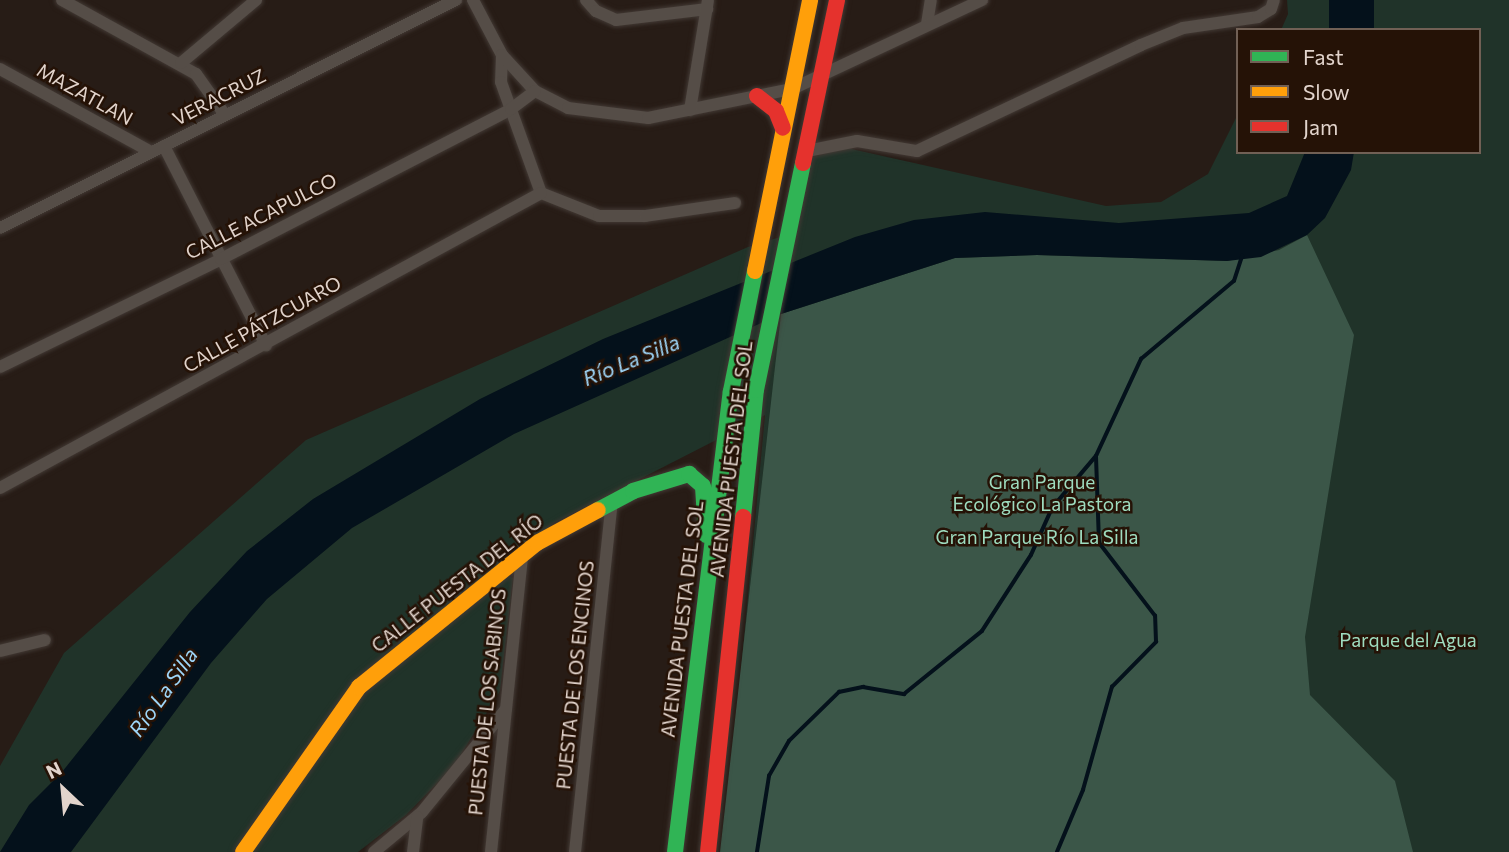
<!DOCTYPE html>
<meta charset="utf-8">
<style>
body{margin:0}
#map{position:relative;width:1509px;height:852px;overflow:hidden;background:#271c16;font-family:Commissioner,sans-serif}
div>[style]{position:absolute}
[style*='--x']{left:calc(var(--x)*1px);top:calc(var(--y)*1px);width:calc(var(--w)*1px);rotate:calc(var(--a)*1deg)}
.green>*{inset:0;background:#203329}
.forest>*{inset:0;background:#3b5648}
.water>*{inset:0;background:#04111b;transform-origin:0 0}
.stream>*{height:3.5px;margin:-1.75px;padding:0 1.75px;transform-origin:1.75px;border-radius:1.75px;background:#04111b}
.roads{filter:drop-shadow(0 0 2px #423934) drop-shadow(0 0 2px #423934)}
.street>*{height:12px;margin:-6px;padding:0 6px;transform-origin:6px;border-radius:6px;background:#554d47}
.fast>*{height:16px;margin:-8px;padding:0 8px;transform-origin:8px;border-radius:8px;background:#30b455}
.slow>*{height:16px;margin:-8px;padding:0 8px;transform-origin:8px;border-radius:8px;background:#ff9f0a}
.jam>*{height:16px;margin:-8px;padding:0 8px;transform-origin:8px;border-radius:8px;background:#e5322d}
span{translate:-50% -50%;white-space:nowrap;text-align:center;line-height:1.15;-webkit-text-stroke:5px #251206;paint-order:stroke}
.street-label{font-size:19px;color:#e2d4cc}
.park-label{font-size:19px;color:#9edcbf}
.water-label{font-size:21px;color:#9ed6f9;font-style:italic}
.legend{position:absolute;left:1236px;top:28px;width:245px;height:126px;box-sizing:border-box;background:#251206;border:2px solid #716055;margin:0;padding:9px 12px;list-style:none;font-size:21px;color:#e2d4cc}
.legend li{display:flex;align-items:center;gap:14px;height:35px}
.legend b{width:35px;border:2px solid #716055}
.north{position:absolute;left:28px;top:754px;width:70px;height:70px;-webkit-text-stroke:5px #251206;paint-order:stroke;rotate:334deg;font-size:19px;font-weight:700;line-height:28px;text-align:center;color:#e2d4cc}
.north::after{content:'';display:block;margin:auto;width:24px;height:32px;background:#e2d4cc;clip-path:polygon(50% 0,100% 100%,50% 72%,0 100%)}
</style>
<div id="map">
<div class="green">
<div style="clip-path:polygon(1287px 0,1509px 0,1509px 852px,724px 852px,765px 415px,554px 523px,360px 683px,237px 852px,0 852px,0 766px,64px 653px,306px 440px,748px 247px,796px 232px,812px 157px,847px 148px,1106px 206px,1161px 202px,1208px 174px,1238px 114px,1238px 152px,1479px 152px,1479px 30px,1281px 30px,1288px 14px)"></div>
<div style="clip-path:polygon(506px 575px,513px 578px,500px 691px,454px 766px,406px 815px,358px 852px,252px 852px,366px 689px)"></div>
</div>
<div class="forest">
<div style="clip-path:polygon(1307px 235px,1354px 335px,1305px 637px,1310px 695px,1395px 781px,1413px 852px,720px 852px,781px 314px,955px 258px,1037px 255px,1227px 261px,1279px 250px)"></div>
</div>
<div class="water">
<div style="left:1329px;top:0;width:45px;height:30px"></div>
<div style="clip-path:polygon(1305px 152px,1354px 152px,1351px 170px,1325px 218px,1307px 235px,1261px 257px,1227px 261px,1037px 255px,955px 258px,781px 314px,514px 434px,352px 528px,267px 599px,211px 663px,71px 852px,0 852px,29px 805px,62px 772px,190px 612px,247px 551px,313px 499px,480px 399px,603px 339px,855px 237px,914px 220px,985px 212px,1119px 223px,1249px 213px,1287px 196px)"></div>
</div>
<div class="stream">
<div style="--x:757;--y:852;--w:77;--a:-81"></div>
<div style="--x:769;--y:776;--w:40;--a:-60.3"></div>
<div style="--x:789;--y:741;--w:70;--a:-44.4"></div>
<div style="--x:839;--y:692;--w:25;--a:-12"></div>
<div style="--x:863;--y:687;--w:42;--a:9.7"></div>
<div style="--x:904;--y:694;--w:100;--a:-38.9"></div>
<div style="--x:982;--y:631;--w:90;--a:-57.2"></div>
<div style="--x:1031;--y:555;--w:51;--a:-65.9"></div>
<div style="--x:1052;--y:508;--w:68;--a:-49.8"></div>
<div style="--x:1096;--y:456;--w:107;--a:-65.1"></div>
<div style="--x:1141;--y:359;--w:121;--a:-40"></div>
<div style="--x:1234;--y:281;--w:26;--a:-72"></div>
<div style="--x:1057;--y:852;--w:67;--a:-67.2"></div>
<div style="--x:1083;--y:790;--w:107;--a:-74.3"></div>
<div style="--x:1112;--y:687;--w:63;--a:-45.6"></div>
<div style="--x:1156;--y:642;--w:26;--a:-92"></div>
<div style="--x:1155;--y:616;--w:92;--a:-127.5"></div>
<div style="--x:1099;--y:543;--w:86;--a:-92"></div>
</div>
<div class="roads">
<div class="street">
<div style="--x:62;--y:0;--w:153;--a:28.9"></div>
<div style="--x:196;--y:74;--w:50;--a:54.7"></div>
<div style="--x:473;--y:0;--w:62;--a:62.2"></div>
<div style="--x:502;--y:55;--w:27;--a:92"></div>
<div style="--x:501;--y:82;--w:118;--a:70.2"></div>
<div style="--x:586;--y:0;--w:15;--a:48"></div>
<div style="--x:596;--y:11;--w:22;--a:24"></div>
<div style="--x:616;--y:20;--w:92;--a:-6.9"></div>
<div style="--x:927;--y:24;--w:24;--a:-81"></div>
<div style="--x:502;--y:55;--w:49;--a:47.5"></div>
<div style="--x:535;--y:91;--w:37;--a:27"></div>
<div style="--x:568;--y:108;--w:81;--a:7.1"></div>
<div style="--x:648;--y:118;--w:147;--a:-11.4"></div>
<div style="--x:792;--y:89;--w:210;--a:-25.1"></div>
<div style="--x:181;--y:63;--w:98;--a:-40"></div>
<div style="--x:0;--y:69;--w:172;--a:28.8"></div>
<div style="--x:690;--y:110;--w:111;--a:-80.7"></div>
<div style="--x:164;--y:146;--w:224;--a:62.9"></div>
<div style="--x:807;--y:151;--w:51;--a:-11.3"></div>
<div style="--x:857;--y:141;--w:61;--a:9.5"></div>
<div style="--x:917;--y:151;--w:248;--a:-25.3"></div>
<div style="--x:1141;--y:45;--w:45;--a:-22"></div>
<div style="--x:1183;--y:28;--w:76;--a:-8.3"></div>
<div style="--x:1258;--y:17;--w:15;--a:-32"></div>
<div style="--x:1271;--y:9;--w:9;--a:-72"></div>
<div style="--x:541;--y:193;--w:62;--a:21.6"></div>
<div style="--x:599;--y:216;--w:46;--a:0"></div>
<div style="--x:645;--y:216;--w:91;--a:-8.2"></div>
<div style="--x:0;--y:228;--w:510;--a:-26.57"></div>
<div style="--x:0;--y:367;--w:246;--a:-26"></div>
<div style="--x:221;--y:259;--w:326;--a:-27.3"></div>
<div style="--x:511;--y:109;--w:30;--a:-37"></div>
<div style="--x:0;--y:488;--w:616;--a:-28.6"></div>
<div style="--x:0;--y:651;--w:46;--a:-13.7"></div>
<div style="--x:374;--y:852;--w:62;--a:-39.8"></div>
<div style="--x:422;--y:812;--w:133;--a:-50.8"></div>
<div style="--x:413;--y:852;--w:35;--a:-83"></div>
<div style="--x:491;--y:852;--w:299;--a:-84"></div>
<div style="--x:575;--y:852;--w:353;--a:-84"></div>
</div>
<div class="fast">
<div style="--x:598;--y:510;--w:40;--a:-28"></div>
<div style="--x:633;--y:491;--w:59;--a:-16.9"></div>
<div style="--x:689;--y:474;--w:18;--a:41"></div>
<div style="--x:703;--y:486;--w:49;--a:86.5"></div>
<div style="--x:743;--y:517;--w:128;--a:-84.2"></div>
<div style="--x:756;--y:390;--w:232;--a:-78.3"></div>
<div style="--x:675;--y:852;--w:464;--a:-83.1"></div>
<div style="--x:731;--y:391;--w:122;--a:-78.7"></div>
</div>
<div class="slow">
<div style="--x:755;--y:271;--w:277;--a:-78.5"></div>
<div style="--x:243;--y:852;--w:202;--a:-54.9"></div>
<div style="--x:359;--y:687;--w:229;--a:-39"></div>
<div style="--x:537;--y:543;--w:69;--a:-28.4"></div>
</div>
<div class="jam">
<div style="--x:757;--y:96;--w:24;--a:38"></div>
<div style="--x:776;--y:111;--w:18;--a:68"></div>
<div style="--x:803;--y:163;--w:167;--a:-78.2"></div>
<div style="--x:708;--y:852;--w:337;--a:-84"></div>
</div>
</div>
<div class="street-label">
<span style="left:85px;top:94px;rotate:29deg">MAZATLAN</span>
<span style="left:219px;top:97px;rotate:-27deg">VERACRUZ</span>
<span style="left:261px;top:216px;rotate:-27deg">CALLE ACAPULCO</span>
<span style="left:262px;top:324px;rotate:-29deg">CALLE PÁTZCUARO</span>
<span style="left:731px;top:459px;rotate:-83deg">AVENIDA PUESTA DEL SOL</span>
<span style="left:457px;top:583px;rotate:-38deg">CALLE PUESTA DEL RÍO</span>
<span style="left:682px;top:619px;rotate:-83deg">AVENIDA PUESTA DEL SOL</span>
<span style="left:575px;top:675px;rotate:-84deg">PUESTA DE LOS ENCINOS</span>
<span style="left:487px;top:702px;rotate:-84deg">PUESTA DE LOS SABINOS</span>
</div>
<div class="park-label">
<span style="left:1042px;top:493px">Gran Parque<br>Ecológico La Pastora</span>
<span style="left:1037px;top:537px">Gran Parque Río La Silla</span>
<span style="left:1408px;top:640px">Parque del Agua</span>
</div>
<div class="water-label">
<span style="left:631px;top:360px;rotate:-22deg">Río La Silla</span>
<span style="left:163px;top:692px;rotate:-55deg">Río La Silla</span>
</div>
<ul class="legend">
<li><b style="height:9px;background:#30b455"></b>Fast</li>
<li><b style="height:9px;background:#ff9f0a"></b>Slow</li>
<li><b style="height:9px;background:#e5322d"></b>Jam</li>
</ul>
<div class="north">N</div>
</div>
